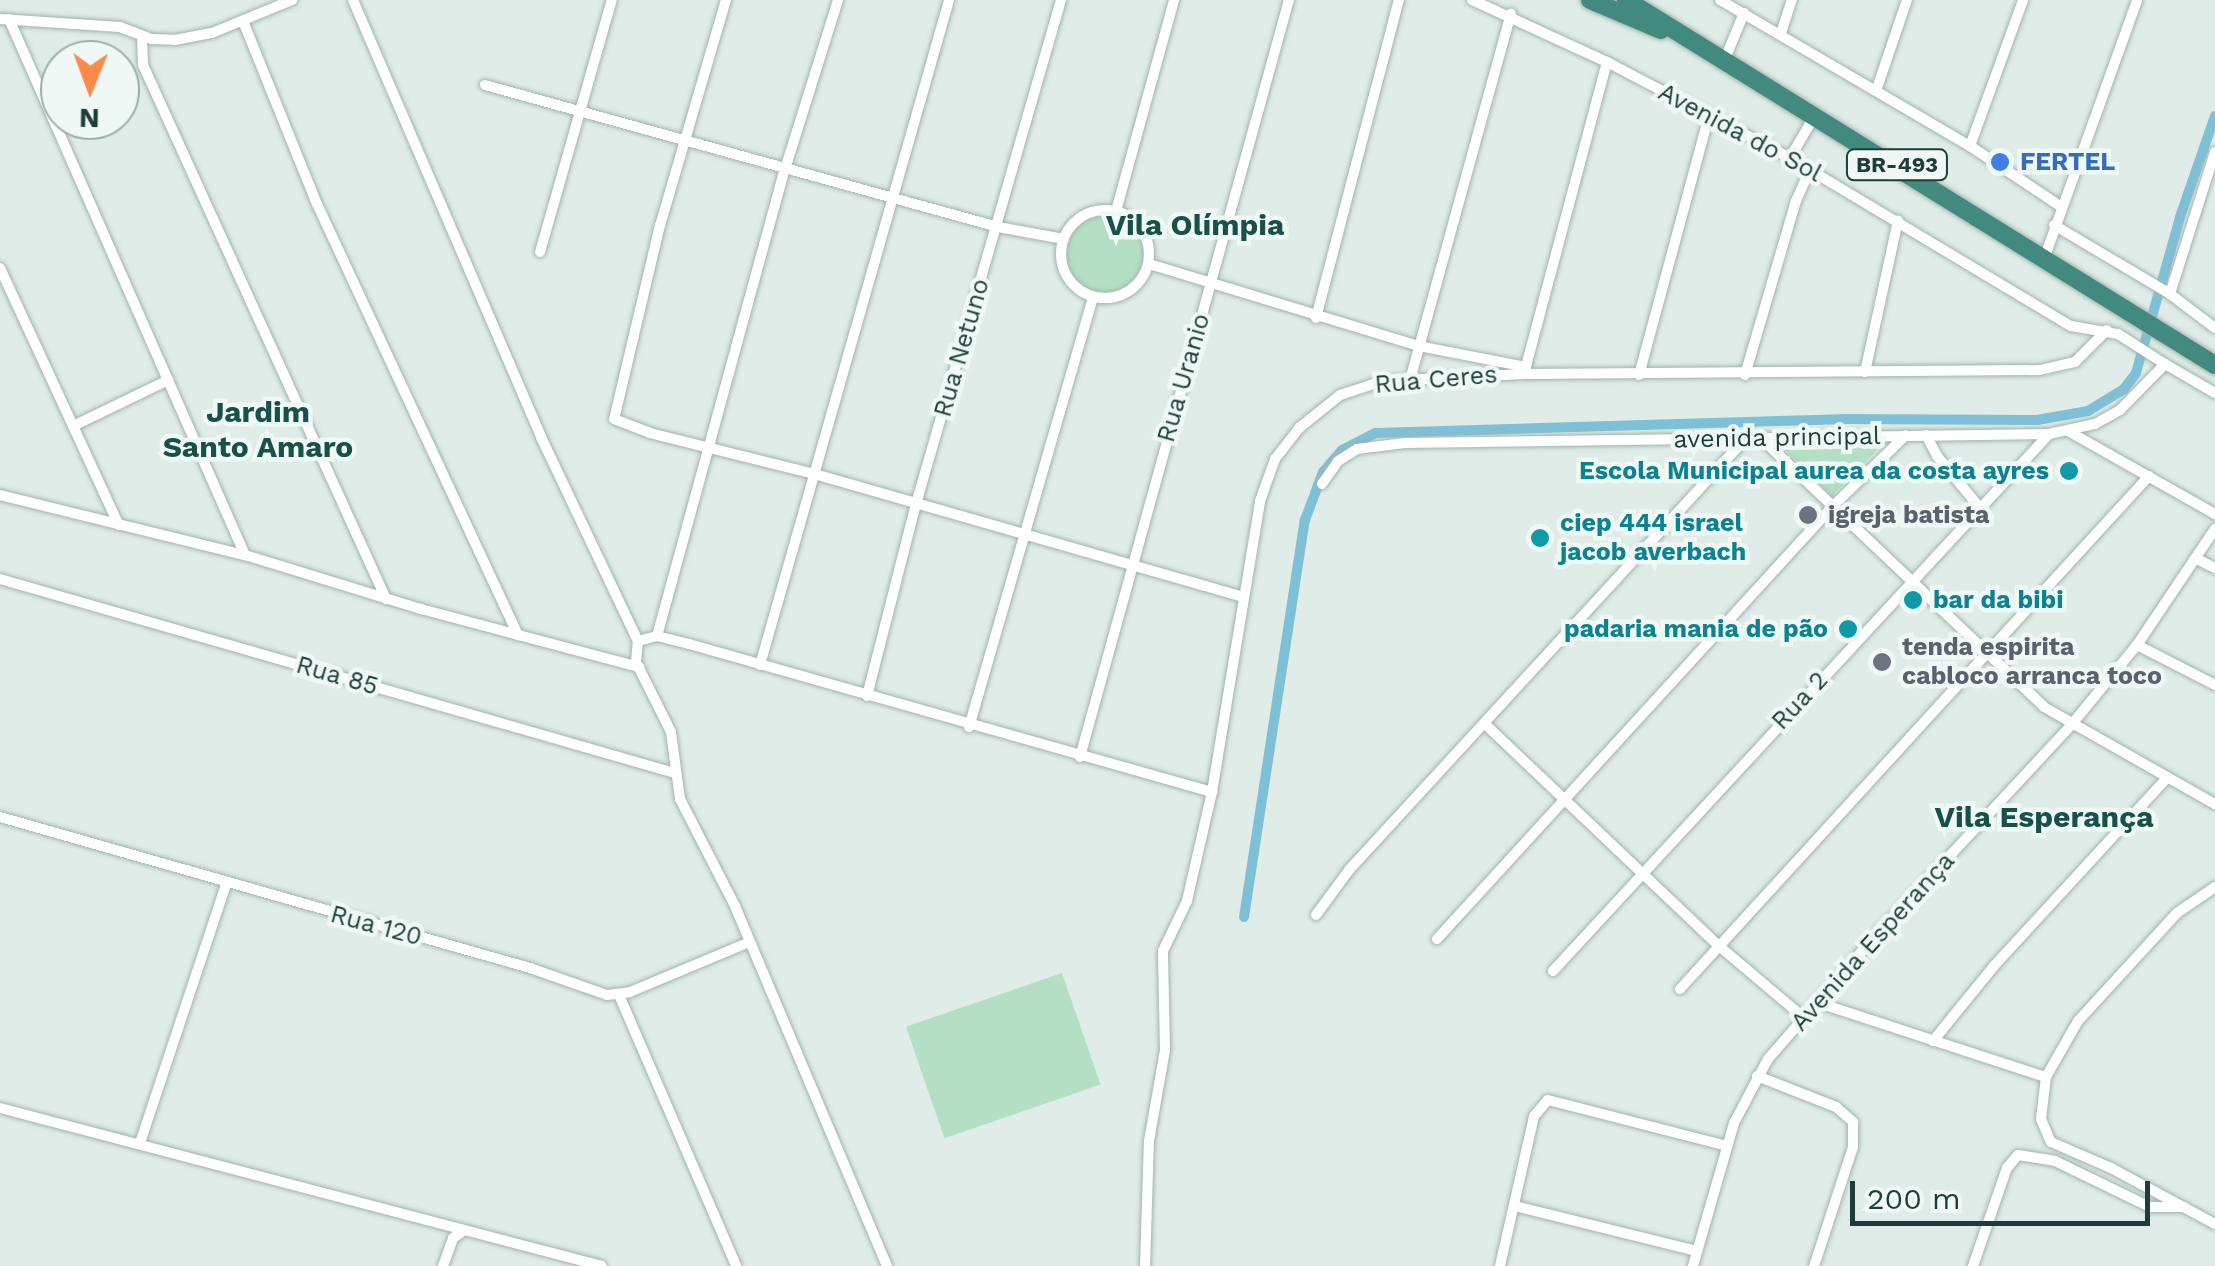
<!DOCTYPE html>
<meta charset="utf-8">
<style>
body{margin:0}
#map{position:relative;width:2215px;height:1266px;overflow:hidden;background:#dfece7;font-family:"Work Sans",sans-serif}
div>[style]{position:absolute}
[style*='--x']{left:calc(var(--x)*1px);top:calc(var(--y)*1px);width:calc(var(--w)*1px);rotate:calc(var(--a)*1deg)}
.green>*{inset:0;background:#b5dfc5;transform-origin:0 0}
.round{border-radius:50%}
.canal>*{height:10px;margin:-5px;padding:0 5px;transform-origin:5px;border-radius:5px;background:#80c0d7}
.roads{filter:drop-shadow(0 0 2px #a1b4af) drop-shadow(0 0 2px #a1b4af)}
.minor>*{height:10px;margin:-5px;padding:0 5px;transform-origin:5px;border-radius:5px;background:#fff}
.minor>.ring{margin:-5px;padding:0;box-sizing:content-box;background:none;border:10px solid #fff;border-radius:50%}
.trunk>*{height:18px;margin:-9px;padding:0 9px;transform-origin:9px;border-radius:9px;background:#428980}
.dots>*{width:28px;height:28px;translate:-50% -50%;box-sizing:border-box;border:5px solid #eff8f5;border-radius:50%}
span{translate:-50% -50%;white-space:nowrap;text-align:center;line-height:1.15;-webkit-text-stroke:9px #eff8f5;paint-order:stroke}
.shield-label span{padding:2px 8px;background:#eff8f5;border:2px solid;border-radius:8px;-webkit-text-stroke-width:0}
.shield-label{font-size:22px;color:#1e3d38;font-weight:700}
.street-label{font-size:25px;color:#1e3d38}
.shop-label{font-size:25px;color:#366cbe;font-weight:700}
.left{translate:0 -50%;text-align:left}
.culture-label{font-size:25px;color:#0d838f;font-weight:700}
.right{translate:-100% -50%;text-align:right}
.worship-label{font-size:25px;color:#5b616d;font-weight:700}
.quarter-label{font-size:30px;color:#185149;font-weight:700}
.north{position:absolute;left:40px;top:40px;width:100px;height:100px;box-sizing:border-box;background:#eff8f5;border:2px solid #9bada9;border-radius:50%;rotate:181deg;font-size:28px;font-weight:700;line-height:40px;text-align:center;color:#1e3d38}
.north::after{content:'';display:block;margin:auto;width:35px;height:45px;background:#ff8949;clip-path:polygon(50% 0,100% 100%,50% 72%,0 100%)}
.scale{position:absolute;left:1850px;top:1181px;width:300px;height:45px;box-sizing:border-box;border:5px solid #1e3d38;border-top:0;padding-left:12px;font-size:30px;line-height:35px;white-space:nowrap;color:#1e3d38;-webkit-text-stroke:8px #eff8f5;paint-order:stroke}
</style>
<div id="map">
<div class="green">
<div class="round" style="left:1067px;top:216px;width:76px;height:76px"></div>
<div style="clip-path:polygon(1777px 442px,1878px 449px,1832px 496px)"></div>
<div style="left:1062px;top:973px;width:118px;height:165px;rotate:71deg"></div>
</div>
<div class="canal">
<div style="--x:1244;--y:917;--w:402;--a:-81.3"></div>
<div style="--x:1305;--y:520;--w:51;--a:-69.4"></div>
<div style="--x:1323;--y:472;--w:29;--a:-49"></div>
<div style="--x:1342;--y:450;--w:38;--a:-27"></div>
<div style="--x:1376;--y:433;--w:467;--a:-1.7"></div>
<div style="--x:1843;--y:419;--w:194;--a:0.3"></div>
<div style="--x:2037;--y:420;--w:52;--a:-10"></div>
<div style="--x:2088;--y:411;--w:42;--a:-31.4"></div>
<div style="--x:2124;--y:389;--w:20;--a:-53"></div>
<div style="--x:2136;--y:373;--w:162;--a:-74.2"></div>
<div style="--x:2180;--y:217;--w:107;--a:-70.9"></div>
</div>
<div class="roads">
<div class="minor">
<div style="--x:353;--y:0;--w:476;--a:66.7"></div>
<div style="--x:541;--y:437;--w:226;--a:64.6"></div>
<div style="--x:726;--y:0;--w:234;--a:106.3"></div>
<div style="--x:660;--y:225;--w:199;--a:103.3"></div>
<div style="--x:614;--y:419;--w:39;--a:21"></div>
<div style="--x:650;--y:433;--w:166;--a:14"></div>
<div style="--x:811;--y:473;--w:449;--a:16"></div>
<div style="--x:1472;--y:0;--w:149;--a:24.7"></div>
<div style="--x:1607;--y:62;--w:207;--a:27.7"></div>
<div style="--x:1790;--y:158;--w:327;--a:30.9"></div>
<div style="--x:2071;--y:326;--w:48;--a:9.7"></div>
<div style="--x:2118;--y:334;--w:56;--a:32.6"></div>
<div style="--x:1720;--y:0;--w:290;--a:30.3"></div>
<div style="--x:1970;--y:146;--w:108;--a:33.7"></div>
<div style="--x:0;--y:19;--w:120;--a:3.8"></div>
<div style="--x:120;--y:27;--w:34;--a:21"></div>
<div style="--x:152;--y:39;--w:23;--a:2"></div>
<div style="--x:175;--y:40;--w:38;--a:-11"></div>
<div style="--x:212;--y:33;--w:87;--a:-22.4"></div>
<div style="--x:9;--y:19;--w:586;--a:66.24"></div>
<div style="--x:243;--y:21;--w:197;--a:68"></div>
<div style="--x:317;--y:204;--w:476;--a:65"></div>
<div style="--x:1781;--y:33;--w:35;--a:-72"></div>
<div style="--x:142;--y:36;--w:29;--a:88"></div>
<div style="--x:143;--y:65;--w:587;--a:65.53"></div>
<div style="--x:1725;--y:59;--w:50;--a:-67.6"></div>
<div style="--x:485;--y:85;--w:532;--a:15.47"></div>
<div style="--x:998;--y:227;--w:67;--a:10.3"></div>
<div style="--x:1876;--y:91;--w:96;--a:-71.2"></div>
<div style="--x:1970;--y:146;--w:155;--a:-70"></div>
<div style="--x:2215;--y:152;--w:149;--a:107.6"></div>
<div style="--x:2170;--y:294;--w:56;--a:37.1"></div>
<div style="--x:1790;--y:158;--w:50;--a:-59.8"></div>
<div class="ring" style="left:1061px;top:210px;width:78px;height:78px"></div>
<div style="--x:1116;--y:211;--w:219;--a:-74.6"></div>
<div style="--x:2054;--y:225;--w:135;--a:30.7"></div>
<div style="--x:540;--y:252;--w:262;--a:-74.1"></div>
<div style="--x:2044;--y:259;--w:275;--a:-70.2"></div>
<div style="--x:1149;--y:264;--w:282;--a:16.9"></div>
<div style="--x:1419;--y:346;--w:109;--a:11.1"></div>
<div style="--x:0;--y:268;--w:283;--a:65.2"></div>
<div style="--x:1316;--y:318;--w:329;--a:-75.4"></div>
<div style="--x:1525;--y:370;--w:319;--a:-75.1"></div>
<div style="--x:1865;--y:372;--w:155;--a:-77.7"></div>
<div style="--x:1639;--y:375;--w:269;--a:-74.9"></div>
<div style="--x:1745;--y:375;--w:181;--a:-73.7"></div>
<div style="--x:1796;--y:201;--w:34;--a:-66"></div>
<div style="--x:1410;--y:380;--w:380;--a:-74.6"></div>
<div style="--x:73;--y:426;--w:106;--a:-25.8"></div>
<div style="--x:2068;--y:431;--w:169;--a:29.5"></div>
<div style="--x:1926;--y:435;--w:24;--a:62"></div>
<div style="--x:1937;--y:456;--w:67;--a:50.4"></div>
<div style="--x:1762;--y:439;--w:389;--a:43.5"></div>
<div style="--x:2044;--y:707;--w:197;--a:29.6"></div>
<div style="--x:1322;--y:484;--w:28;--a:-55"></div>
<div style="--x:1338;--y:461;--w:22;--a:-32"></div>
<div style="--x:1357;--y:449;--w:48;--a:-7.1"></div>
<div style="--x:1405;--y:443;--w:644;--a:-0.8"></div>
<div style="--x:2049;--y:434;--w:47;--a:-12.3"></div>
<div style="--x:2095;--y:424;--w:29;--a:-29"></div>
<div style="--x:2120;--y:410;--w:64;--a:-45.6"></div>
<div style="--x:2165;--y:364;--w:58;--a:30.1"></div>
<div style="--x:0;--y:495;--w:252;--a:13.8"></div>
<div style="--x:245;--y:555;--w:184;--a:17.1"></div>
<div style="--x:421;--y:609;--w:226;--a:14.9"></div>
<div style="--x:2197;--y:559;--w:20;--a:27"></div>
<div style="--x:0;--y:579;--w:702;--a:16.04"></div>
<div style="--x:657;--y:636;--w:487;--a:-74.7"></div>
<div style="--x:786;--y:166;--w:174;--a:-72.6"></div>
<div style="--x:2137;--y:645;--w:88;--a:27.1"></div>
<div style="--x:760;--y:665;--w:691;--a:-74.13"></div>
<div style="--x:867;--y:696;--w:198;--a:-75.7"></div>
<div style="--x:916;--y:504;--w:524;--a:-73.95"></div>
<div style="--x:1485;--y:724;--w:323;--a:43.5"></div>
<div style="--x:1719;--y:946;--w:110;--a:40.2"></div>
<div style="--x:969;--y:727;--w:448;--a:-73.9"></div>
<div style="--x:1080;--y:757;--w:785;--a:-74.57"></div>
<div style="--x:0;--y:817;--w:551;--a:15.9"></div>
<div style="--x:530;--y:968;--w:82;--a:19.3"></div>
<div style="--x:607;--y:995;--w:23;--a:-7"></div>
<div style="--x:630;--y:992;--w:127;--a:-22.7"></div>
<div style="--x:2215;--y:887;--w:46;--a:145.6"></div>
<div style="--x:2177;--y:913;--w:147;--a:132.5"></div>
<div style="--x:2078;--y:1021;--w:64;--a:119.7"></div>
<div style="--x:2046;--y:1077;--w:42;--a:96.8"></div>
<div style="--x:2041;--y:1119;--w:25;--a:67"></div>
<div style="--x:2051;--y:1142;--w:65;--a:23.4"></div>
<div style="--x:2111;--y:1168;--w:118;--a:28.3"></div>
<div style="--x:1316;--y:915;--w:56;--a:-53.7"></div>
<div style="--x:1349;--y:870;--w:585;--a:-47.42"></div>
<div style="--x:1437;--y:939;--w:585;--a:-47.56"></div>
<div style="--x:1832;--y:507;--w:103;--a:-44.2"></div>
<div style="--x:1553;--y:971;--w:731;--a:-47.27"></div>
<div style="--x:1680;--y:989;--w:695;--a:-47.57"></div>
<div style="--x:619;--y:995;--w:295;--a:66.6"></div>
<div style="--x:1816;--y:1002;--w:242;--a:18.1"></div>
<div style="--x:1933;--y:1041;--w:97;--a:-50.9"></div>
<div style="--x:1994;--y:966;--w:254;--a:-47.4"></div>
<div style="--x:1757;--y:1076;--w:85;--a:21.4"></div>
<div style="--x:1836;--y:1107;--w:23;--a:41"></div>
<div style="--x:1853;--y:1122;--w:25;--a:90"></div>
<div style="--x:1853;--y:1147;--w:125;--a:108.1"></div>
<div style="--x:0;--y:1108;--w:622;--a:14.71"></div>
<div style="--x:140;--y:1143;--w:273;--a:-71.6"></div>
<div style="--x:1515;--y:1206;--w:187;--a:13.9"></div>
<div style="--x:443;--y:1266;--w:30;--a:-70"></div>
<div style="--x:453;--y:1238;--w:14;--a:-34"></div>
<div style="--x:887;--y:1266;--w:391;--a:-112.9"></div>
<div style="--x:735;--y:906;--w:120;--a:-117.2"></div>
<div style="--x:680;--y:799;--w:68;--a:-97.7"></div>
<div style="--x:671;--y:732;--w:78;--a:-116.6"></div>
<div style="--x:636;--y:662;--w:21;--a:-85"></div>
<div style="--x:638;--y:641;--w:20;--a:-15"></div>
<div style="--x:657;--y:636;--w:33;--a:14"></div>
<div style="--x:689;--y:644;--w:544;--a:15.8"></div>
<div style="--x:1145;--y:1266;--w:125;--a:-88.2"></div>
<div style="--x:1149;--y:1141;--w:92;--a:-80"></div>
<div style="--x:1165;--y:1050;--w:99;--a:-91.2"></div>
<div style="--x:1163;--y:951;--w:55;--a:-64.4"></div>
<div style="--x:1187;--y:901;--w:112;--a:-77.1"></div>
<div style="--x:1212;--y:792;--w:295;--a:-80.6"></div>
<div style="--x:1260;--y:501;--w:45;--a:-70.3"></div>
<div style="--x:1275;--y:459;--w:39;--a:-52"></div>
<div style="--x:1299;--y:428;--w:53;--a:-38.8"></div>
<div style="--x:1340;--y:395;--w:45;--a:-18"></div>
<div style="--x:1383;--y:381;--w:141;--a:-2.8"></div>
<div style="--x:1524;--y:374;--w:516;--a:-0.44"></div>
<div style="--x:2040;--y:370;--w:36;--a:-13"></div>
<div style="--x:2075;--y:362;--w:45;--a:-45"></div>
<div style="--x:1500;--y:1266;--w:154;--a:-77.2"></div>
<div style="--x:1534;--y:1116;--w:21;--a:-49"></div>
<div style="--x:1548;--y:1100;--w:185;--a:14.4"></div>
<div style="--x:1693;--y:1266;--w:149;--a:-74"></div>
<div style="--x:1734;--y:1123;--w:72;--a:-62"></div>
<div style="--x:1768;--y:1059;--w:167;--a:-48.9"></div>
<div style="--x:1878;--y:933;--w:285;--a:-47.1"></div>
<div style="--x:2072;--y:724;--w:102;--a:-50.6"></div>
<div style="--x:2137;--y:645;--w:140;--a:-56.1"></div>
<div style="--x:1973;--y:1266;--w:104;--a:-70.9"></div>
<div style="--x:2007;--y:1168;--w:17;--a:-50"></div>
<div style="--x:2018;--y:1155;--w:37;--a:9"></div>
<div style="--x:2055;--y:1161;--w:106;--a:25.8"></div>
<div style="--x:2150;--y:1207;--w:34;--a:0"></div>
</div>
<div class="trunk">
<div style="--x:1590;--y:0;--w:77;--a:22.9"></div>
<div style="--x:1626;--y:0;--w:693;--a:31.79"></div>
</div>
</div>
<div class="dots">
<div style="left:2000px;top:162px;background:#3f7fe0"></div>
<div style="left:2069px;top:471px;background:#0f9aa8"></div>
<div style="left:1808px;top:515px;background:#6b7280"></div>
<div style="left:1540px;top:538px;background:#0f9aa8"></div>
<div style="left:1913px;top:600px;background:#0f9aa8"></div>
<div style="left:1848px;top:629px;background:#0f9aa8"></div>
<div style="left:1882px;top:662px;background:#6b7280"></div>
</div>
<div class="shield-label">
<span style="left:1897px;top:165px">BR-493</span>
</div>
<div class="street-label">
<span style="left:1740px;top:133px;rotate:28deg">Avenida do Sol</span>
<span style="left:962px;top:348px;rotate:-74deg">Rua Netuno</span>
<span style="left:1184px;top:378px;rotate:-74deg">Rua Uranio</span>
<span style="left:1436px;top:380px;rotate:-5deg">Rua Ceres</span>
<span style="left:1777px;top:438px;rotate:-1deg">avenida principal</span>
<span style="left:337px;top:676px;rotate:16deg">Rua 85</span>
<span style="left:1800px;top:701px;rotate:-47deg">Rua 2</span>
<span style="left:376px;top:926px;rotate:15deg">Rua 120</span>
<span style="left:1873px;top:942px;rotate:-48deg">Avenida Esperança</span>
</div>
<div class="shop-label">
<span class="left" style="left:2020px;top:162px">FERTEL</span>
</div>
<div class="culture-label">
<span class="right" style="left:2049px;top:471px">Escola Municipal aurea da costa ayres</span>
<span class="left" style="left:1560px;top:538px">ciep 444 israel<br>jacob averbach</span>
<span class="left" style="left:1933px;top:600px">bar da bibi</span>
<span class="right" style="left:1828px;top:629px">padaria mania de pão</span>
</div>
<div class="worship-label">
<span class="left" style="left:1828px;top:515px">igreja batista</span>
<span class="left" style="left:1902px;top:662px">tenda espirita<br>cabloco arranca toco</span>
</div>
<div class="quarter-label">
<span style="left:1195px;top:225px">Vila Olímpia</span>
<span style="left:258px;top:429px">Jardim<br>Santo Amaro</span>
<span style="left:2044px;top:817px">Vila Esperança</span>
</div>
<div class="north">N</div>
<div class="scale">200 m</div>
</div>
